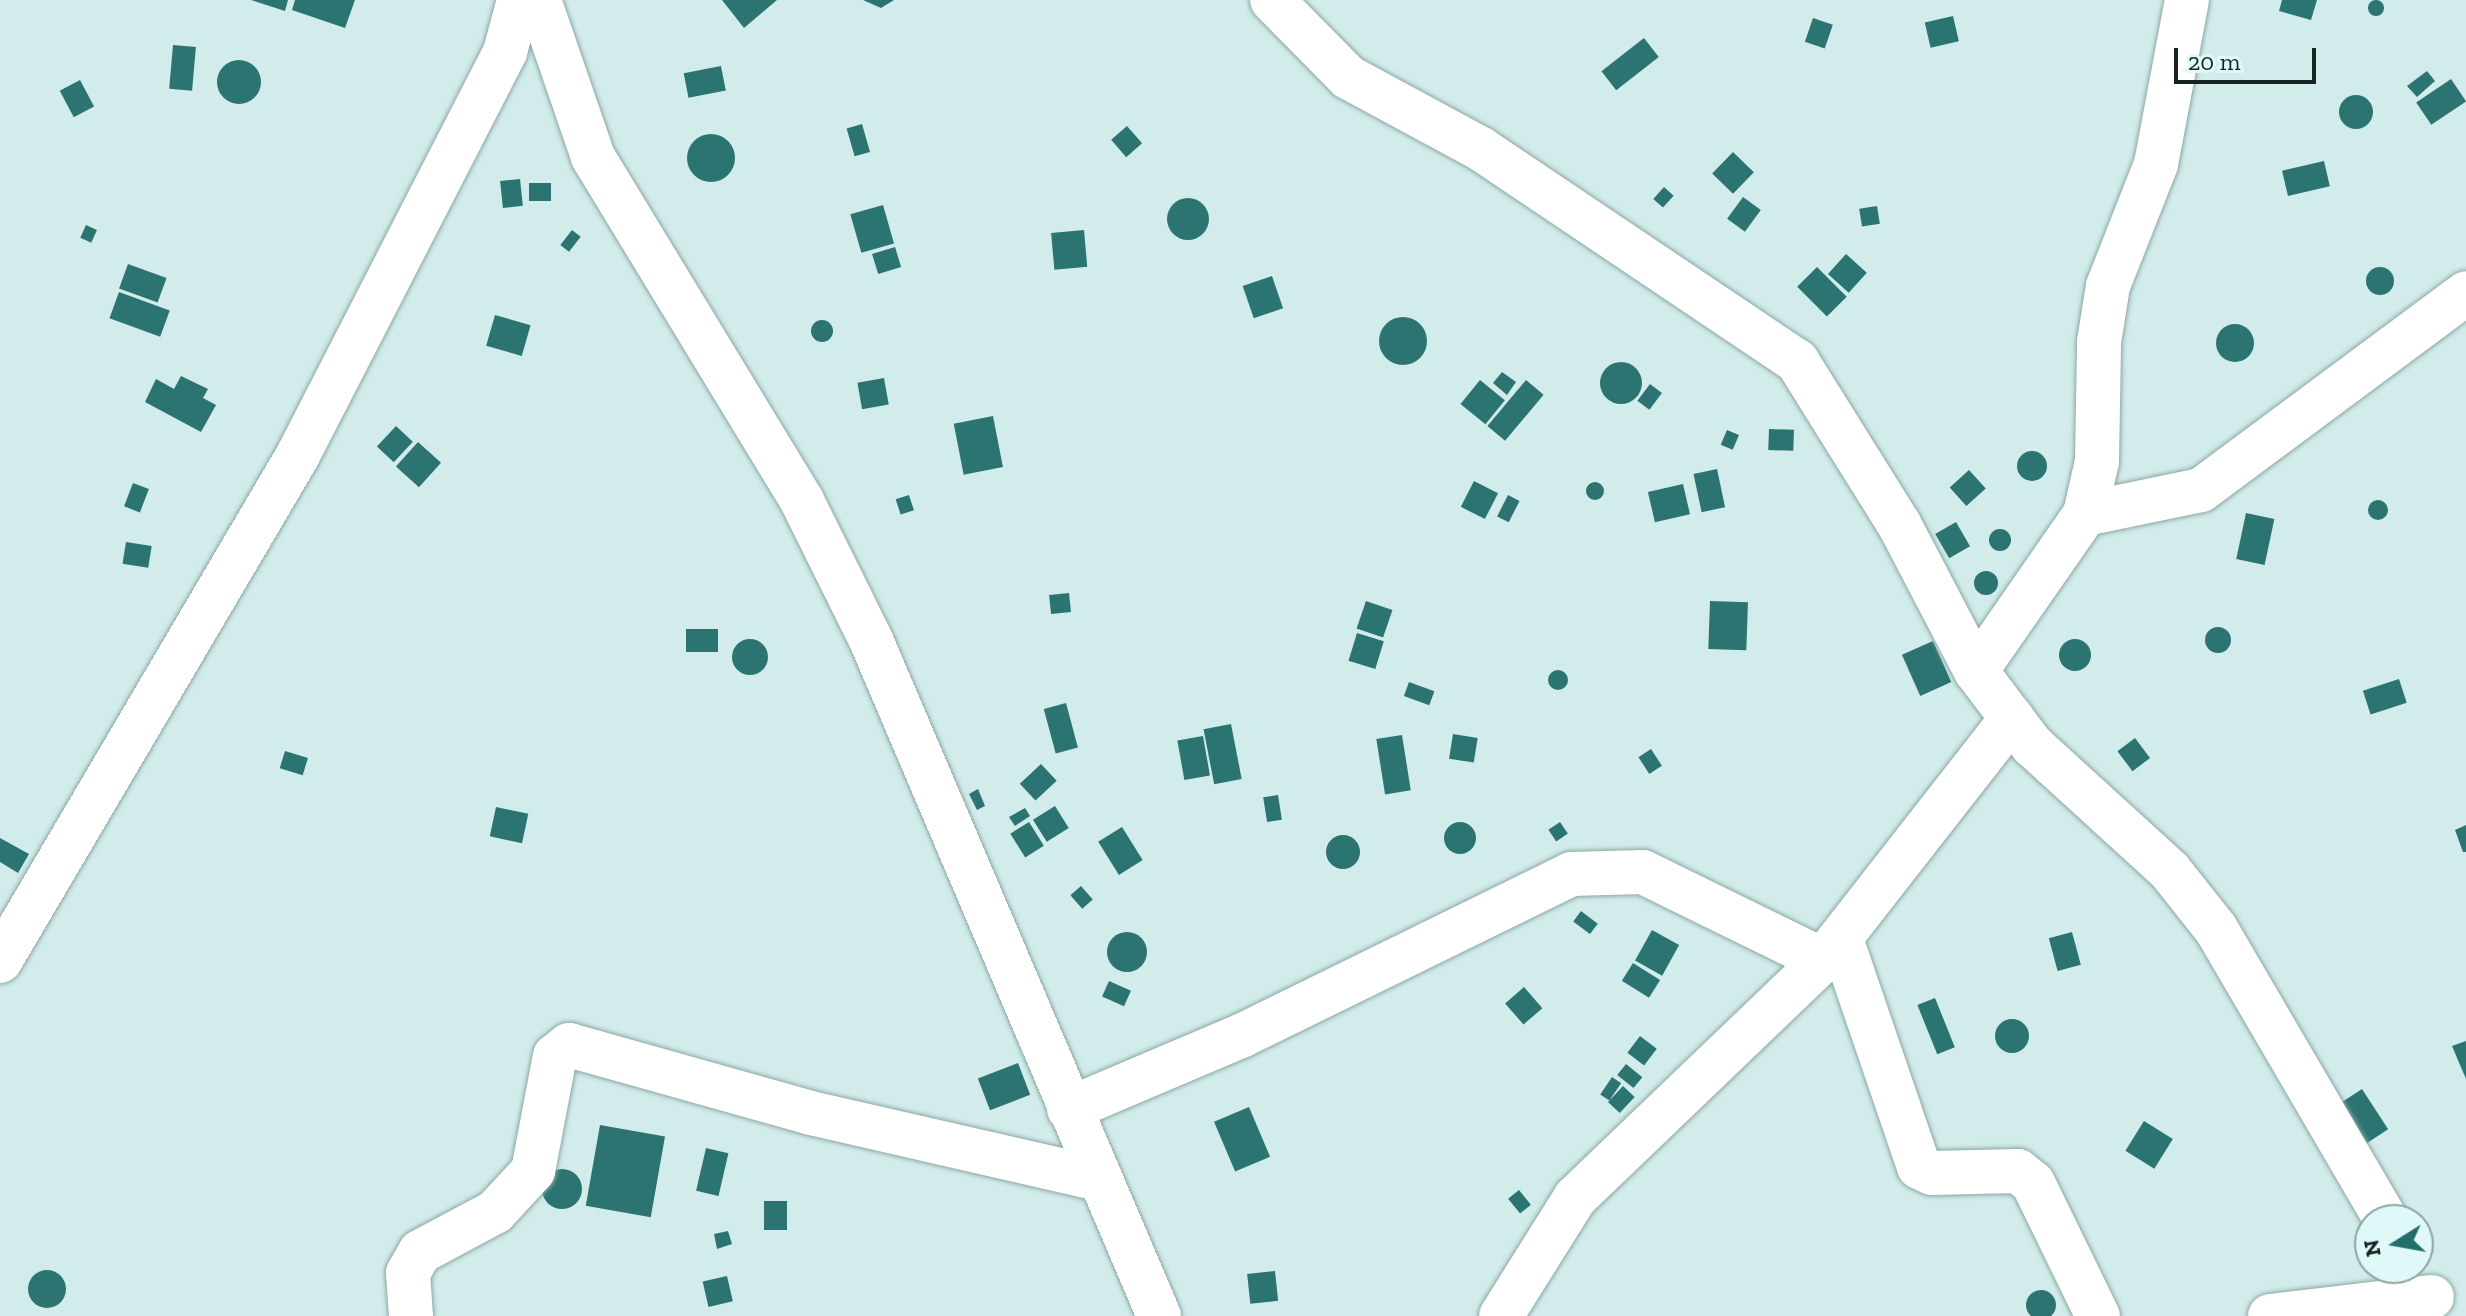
<!DOCTYPE html>
<style>
body{margin:0}
#map{position:relative;width:2466px;height:1316px;overflow:hidden;background:#d1ecea;font-family:"Zilla Slab",serif}
div>[style]{position:absolute}
[style*='--x']{left:calc(var(--x)*1px);top:calc(var(--y)*1px);width:calc(var(--w)*1px);rotate:calc(var(--a)*1deg)}
.building>*{inset:0;background:#2c7471;transform-origin:0 0}
.round{border-radius:50%}
.roads{filter:drop-shadow(0 0 2px #8da7a5) drop-shadow(0 0 2px #8da7a5)}
.minor>*{height:44px;margin:-22px;padding:0 22px;transform-origin:22px;border-radius:22px;background:#fff}
span{translate:-50% -50%;white-space:nowrap;text-align:center;line-height:1.15;-webkit-text-stroke:8px #def9f8;paint-order:stroke}
.north{position:absolute;left:2354px;top:1204px;width:80px;height:80px;box-sizing:border-box;background:#def9f8;border:2px solid #8fa3a2;border-radius:50%;rotate:259deg;font-size:22px;font-weight:700;line-height:32px;text-align:center;color:#182222}
.north::after{content:'';display:block;margin:auto;width:28px;height:36px;background:#236e6b;clip-path:polygon(50% 0,100% 100%,50% 72%,0 100%)}
.scale{position:absolute;left:2174px;top:48px;width:142px;height:36px;box-sizing:border-box;border:4px solid #182222;border-top:0;padding-left:10px;font-size:24px;line-height:28px;white-space:nowrap;color:#182222;-webkit-text-stroke:6px #def9f8;paint-order:stroke}
</style>
<div id="map">
<div class="building">
<div class="round" style="left:2368px;top:0;width:16px;height:16px"></div>
<div style="clip-path:polygon(251px 0,288px 0,285px 11px)"></div>
<div style="clip-path:polygon(295px 0,355px 0,345px 28px,292px 10px)"></div>
<div style="clip-path:polygon(722px 0,777px 0,744px 28px)"></div>
<div style="clip-path:polygon(863px 0,894px 0,881px 8px)"></div>
<div style="clip-path:polygon(2282px 0,2317px 0,2311px 20px,2279px 11px)"></div>
<div style="left:1953px;top:16px;width:26px;height:29px;rotate:77deg"></div>
<div style="left:1813px;top:18px;width:21px;height:25px;rotate:19deg"></div>
<div style="left:1644px;top:38px;width:24px;height:54px;rotate:52deg"></div>
<div style="left:173px;top:45px;width:23px;height:44px;rotate:5deg"></div>
<div class="round" style="left:217px;top:60px;width:44px;height:44px"></div>
<div style="left:721px;top:66px;width:25px;height:38px;rotate:79deg"></div>
<div style="clip-path:polygon(2427px 71px,2435px 81px,2417px 97px,2407px 86px)"></div>
<div style="left:2451px;top:79px;width:27px;height:42px;rotate:56deg"></div>
<div style="left:80px;top:80px;width:30px;height:23px;rotate:62deg"></div>
<div class="round" style="left:2339px;top:95px;width:34px;height:34px"></div>
<div style="left:862px;top:124px;width:29px;height:16px;rotate:74deg"></div>
<div style="left:1127px;top:126px;width:23px;height:21px;rotate:49deg"></div>
<div class="round" style="left:687px;top:134px;width:48px;height:48px"></div>
<div style="left:1733px;top:152px;width:29px;height:30px;rotate:44deg"></div>
<div style="left:2324px;top:161px;width:26px;height:43px;rotate:77deg"></div>
<div style="left:520px;top:179px;width:27px;height:20px;rotate:84deg"></div>
<div style="left:529px;top:183px;width:22px;height:18px"></div>
<div style="left:1664px;top:187px;width:13px;height:16px;rotate:42deg"></div>
<div style="left:1743px;top:197px;width:22px;height:27px;rotate:36deg"></div>
<div class="round" style="left:1167px;top:198px;width:42px;height:42px"></div>
<div style="left:883px;top:205px;width:40px;height:34px;rotate:74deg"></div>
<div style="left:1877px;top:206px;width:18px;height:18px;rotate:81deg"></div>
<div style="left:86px;top:225px;width:12px;height:14px;rotate:24deg"></div>
<div style="left:572px;top:230px;width:11px;height:19px;rotate:38deg"></div>
<div style="left:1084px;top:230px;width:37px;height:33px;rotate:85deg"></div>
<div style="left:895px;top:247px;width:21px;height:24px;rotate:73deg"></div>
<div style="left:1846px;top:254px;width:28px;height:27px;rotate:42deg"></div>
<div style="left:128px;top:264px;width:41px;height:26px;rotate:20deg"></div>
<div class="round" style="left:2366px;top:267px;width:28px;height:28px"></div>
<div style="left:1817px;top:267px;width:42px;height:28px;rotate:45deg"></div>
<div style="left:1272px;top:276px;width:34px;height:31px;rotate:71deg"></div>
<div style="left:119px;top:292px;width:54px;height:28px;rotate:20deg"></div>
<div style="left:495px;top:315px;width:37px;height:32px;rotate:16deg"></div>
<div class="round" style="left:1379px;top:317px;width:48px;height:48px"></div>
<div class="round" style="left:811px;top:320px;width:22px;height:22px"></div>
<div class="round" style="left:2216px;top:324px;width:38px;height:38px"></div>
<div class="round" style="left:1600px;top:362px;width:42px;height:42px"></div>
<div style="clip-path:polygon(1502px 372px,1516px 382px,1507px 395px,1493px 383px)"></div>
<div style="clip-path:polygon(181px 376px,208px 389px,203px 398px,216px 405px,201px 432px,145px 402px,156px 379px,174px 389px)"></div>
<div style="left:884px;top:378px;width:27px;height:27px;rotate:80deg"></div>
<div style="left:1480px;top:380px;width:32px;height:31px;rotate:39deg"></div>
<div style="left:1526px;top:380px;width:23px;height:60px;rotate:40deg"></div>
<div style="left:1650px;top:384px;width:15px;height:21px;rotate:37deg"></div>
<div style="left:993px;top:416px;width:52px;height:40px;rotate:79deg"></div>
<div style="left:396px;top:426px;width:23px;height:28px;rotate:43deg"></div>
<div style="left:1769px;top:429px;width:25px;height:21px;rotate:2deg"></div>
<div style="left:1727px;top:430px;width:13px;height:16px;rotate:23deg"></div>
<div style="left:418px;top:442px;width:31px;height:33px;rotate:42deg"></div>
<div class="round" style="left:2017px;top:451px;width:30px;height:30px"></div>
<div style="left:1717px;top:469px;width:39px;height:24px;rotate:78deg"></div>
<div style="left:1969px;top:470px;width:25px;height:26px;rotate:48deg"></div>
<div style="left:1474px;top:481px;width:27px;height:29px;rotate:27deg"></div>
<div class="round" style="left:1586px;top:482px;width:18px;height:18px"></div>
<div style="left:133px;top:483px;width:17px;height:25px;rotate:21deg"></div>
<div style="left:1683px;top:484px;width:31px;height:36px;rotate:77deg"></div>
<div style="left:909px;top:495px;width:16px;height:14px;rotate:72deg"></div>
<div style="left:1508px;top:495px;width:13px;height:24px;rotate:27deg"></div>
<div class="round" style="left:2368px;top:500px;width:20px;height:20px"></div>
<div style="left:2246px;top:513px;width:29px;height:47px;rotate:12deg"></div>
<div style="left:1956px;top:522px;width:28px;height:24px;rotate:60deg"></div>
<div class="round" style="left:1989px;top:529px;width:22px;height:22px"></div>
<div style="left:126px;top:542px;width:26px;height:22px;rotate:9deg"></div>
<div class="round" style="left:1974px;top:571px;width:24px;height:24px"></div>
<div style="left:1069px;top:593px;width:19px;height:20px;rotate:84deg"></div>
<div style="left:1366px;top:601px;width:28px;height:29px;rotate:19deg"></div>
<div style="left:1710px;top:601px;width:38px;height:48px;rotate:2deg"></div>
<div class="round" style="left:2205px;top:627px;width:26px;height:26px"></div>
<div style="left:718px;top:629px;width:23px;height:32px;rotate:90deg"></div>
<div style="left:1357px;top:633px;width:28px;height:29px;rotate:17deg"></div>
<div class="round" style="left:2059px;top:639px;width:32px;height:32px"></div>
<div class="round" style="left:732px;top:639px;width:36px;height:36px"></div>
<div style="left:1933px;top:641px;width:45px;height:34px;rotate:66deg"></div>
<div class="round" style="left:1548px;top:670px;width:20px;height:20px"></div>
<div style="left:2399px;top:679px;width:25px;height:38px;rotate:72deg"></div>
<div style="left:1409px;top:682px;width:27px;height:15px;rotate:20deg"></div>
<div style="left:1066px;top:703px;width:46px;height:23px;rotate:75deg"></div>
<div style="left:1231px;top:724px;width:56px;height:28px;rotate:79deg"></div>
<div style="left:1453px;top:734px;width:25px;height:25px;rotate:9deg"></div>
<div style="left:1402px;top:735px;width:56px;height:26px;rotate:81deg"></div>
<div style="left:1203px;top:736px;width:40px;height:26px;rotate:80deg"></div>
<div style="left:2135px;top:738px;width:25px;height:22px;rotate:53deg"></div>
<div style="left:1651px;top:749px;width:20px;height:15px;rotate:57deg"></div>
<div style="left:285px;top:751px;width:24px;height:18px;rotate:17deg"></div>
<div style="left:1041px;top:764px;width:23px;height:29px;rotate:47deg"></div>
<div style="clip-path:polygon(978px 789px,985px 806px,977px 810px,969px 794px)"></div>
<div style="left:1278px;top:795px;width:25px;height:15px;rotate:81deg"></div>
<div style="left:1055px;top:806px;width:26px;height:26px;rotate:58deg"></div>
<div style="left:496px;top:807px;width:33px;height:30px;rotate:12deg"></div>
<div style="clip-path:polygon(1025px 808px,1030px 816px,1015px 826px,1009px 817px)"></div>
<div style="left:1029px;top:822px;width:28px;height:22px;rotate:58deg"></div>
<div style="left:1560px;top:822px;width:14px;height:14px;rotate:56deg"></div>
<div class="round" style="left:1444px;top:822px;width:32px;height:32px"></div>
<div style="clip-path:polygon(2466px 825px,2466px 852px,2463px 852px,2455px 830px)"></div>
<div style="left:1122px;top:827px;width:39px;height:28px;rotate:58deg"></div>
<div class="round" style="left:1326px;top:835px;width:34px;height:34px"></div>
<div style="clip-path:polygon(0 838px,29px 854px,18px 873px,0 862px)"></div>
<div style="left:1081px;top:886px;width:18px;height:14px;rotate:49deg"></div>
<div style="left:1581px;top:911px;width:21px;height:13px;rotate:37deg"></div>
<div style="left:1652px;top:930px;width:31px;height:35px;rotate:29deg"></div>
<div style="left:2072px;top:932px;width:34px;height:24px;rotate:75deg"></div>
<div class="round" style="left:1107px;top:932px;width:40px;height:40px"></div>
<div style="left:1633px;top:963px;width:32px;height:21px;rotate:32deg"></div>
<div style="left:1109px;top:981px;width:24px;height:17px;rotate:24deg"></div>
<div style="left:1524px;top:987px;width:28px;height:25px;rotate:49deg"></div>
<div style="left:1935px;top:998px;width:53px;height:19px;rotate:68deg"></div>
<div class="round" style="left:1995px;top:1019px;width:34px;height:34px"></div>
<div style="left:1640px;top:1036px;width:21px;height:21px;rotate:37deg"></div>
<div style="clip-path:polygon(2466px 1041px,2466px 1079px,2452px 1046px)"></div>
<div style="left:1018px;top:1063px;width:34px;height:43px;rotate:69deg"></div>
<div style="left:1626px;top:1064px;width:21px;height:14px;rotate:39deg"></div>
<div style="left:1612px;top:1077px;width:11px;height:21px;rotate:34deg"></div>
<div style="left:1623px;top:1086px;width:16px;height:22px;rotate:43deg"></div>
<div style="left:2362px;top:1089px;width:48px;height:26px;rotate:57deg"></div>
<div style="left:1249px;top:1107px;width:54px;height:38px;rotate:67deg"></div>
<div style="left:2144px;top:1121px;width:34px;height:35px;rotate:32deg"></div>
<div style="left:600px;top:1125px;width:66px;height:82px;rotate:10deg"></div>
<div style="left:706px;top:1148px;width:23px;height:44px;rotate:13deg"></div>
<div class="round" style="left:542px;top:1169px;width:40px;height:40px"></div>
<div style="left:1519px;top:1190px;width:19px;height:14px;rotate:51deg"></div>
<div style="left:764px;top:1201px;width:23px;height:29px"></div>
<div style="clip-path:polygon(728px 1231px,732px 1244px,717px 1249px,714px 1234px)"></div>
<div class="round" style="left:28px;top:1270px;width:38px;height:38px"></div>
<div style="left:1275px;top:1271px;width:30px;height:28px;rotate:84deg"></div>
<div style="left:727px;top:1276px;width:26px;height:25px;rotate:77deg"></div>
<div class="round" style="left:2026px;top:1290px;width:30px;height:30px"></div>
</div>
<div class="roads">
<div class="minor">
<div style="--x:539;--y:0;--w:166;--a:71"></div>
<div style="--x:593;--y:157;--w:403;--a:58.7"></div>
<div style="--x:802;--y:501;--w:155;--a:63.6"></div>
<div style="--x:871;--y:640;--w:735;--a:66.92"></div>
<div style="--x:1272;--y:0;--w:108;--a:45.4"></div>
<div style="--x:1348;--y:77;--w:151;--a:28.4"></div>
<div style="--x:1481;--y:149;--w:381;--a:33.9"></div>
<div style="--x:1797;--y:361;--w:192;--a:58"></div>
<div style="--x:1899;--y:524;--w:166;--a:62.4"></div>
<div style="--x:1976;--y:671;--w:93;--a:52.9"></div>
<div style="--x:2032;--y:745;--w:187;--a:42.4"></div>
<div style="--x:2170;--y:871;--w:74;--a:51.6"></div>
<div style="--x:2216;--y:929;--w:337;--a:59.7"></div>
<div style="--x:2085;--y:514;--w:118;--a:-11.7"></div>
<div style="--x:2201;--y:490;--w:330;--a:-36.6"></div>
<div style="--x:1976;--y:671;--w:191;--a:-55.2"></div>
<div style="--x:2085;--y:514;--w:54;--a:-77.2"></div>
<div style="--x:2097;--y:461;--w:119;--a:-89"></div>
<div style="--x:2099;--y:342;--w:57;--a:-80.9"></div>
<div style="--x:2108;--y:286;--w:131;--a:-68.5"></div>
<div style="--x:2156;--y:164;--w:167;--a:-79.3"></div>
<div style="--x:1841;--y:939;--w:241;--a:71.1"></div>
<div style="--x:1919;--y:1167;--w:14;--a:25"></div>
<div style="--x:1932;--y:1173;--w:86;--a:-1.3"></div>
<div style="--x:2018;--y:1171;--w:19;--a:39"></div>
<div style="--x:2033;--y:1183;--w:148;--a:64"></div>
<div style="--x:0;--y:961;--w:587;--a:-59.5"></div>
<div style="--x:298;--y:455;--w:453;--a:-62.8"></div>
<div style="--x:505;--y:52;--w:54;--a:-74.9"></div>
<div style="--x:1069;--y:1109;--w:187;--a:-23"></div>
<div style="--x:1241;--y:1036;--w:368;--a:-26.1"></div>
<div style="--x:1571;--y:874;--w:72;--a:-1.6"></div>
<div style="--x:1643;--y:872;--w:200;--a:26.1"></div>
<div style="--x:411;--y:1316;--w:43;--a:-94"></div>
<div style="--x:408;--y:1273;--w:24;--a:-60"></div>
<div style="--x:420;--y:1252;--w:85;--a:-28.1"></div>
<div style="--x:495;--y:1212;--w:56;--a:-47.2"></div>
<div style="--x:533;--y:1171;--w:117;--a:-79.2"></div>
<div style="--x:555;--y:1056;--w:18;--a:-38"></div>
<div style="--x:569;--y:1045;--w:251;--a:15.7"></div>
<div style="--x:811;--y:1113;--w:296;--a:12.9"></div>
<div style="--x:1501;--y:1316;--w:139;--a:-57.9"></div>
<div style="--x:1575;--y:1198;--w:344;--a:-43.8"></div>
<div style="--x:1823;--y:960;--w:307;--a:-52"></div>
<div style="--x:2270;--y:1316;--w:163;--a:-6.7"></div>
</div>
</div>
<div class="north">N</div>
<div class="scale">20 m</div>
</div>
